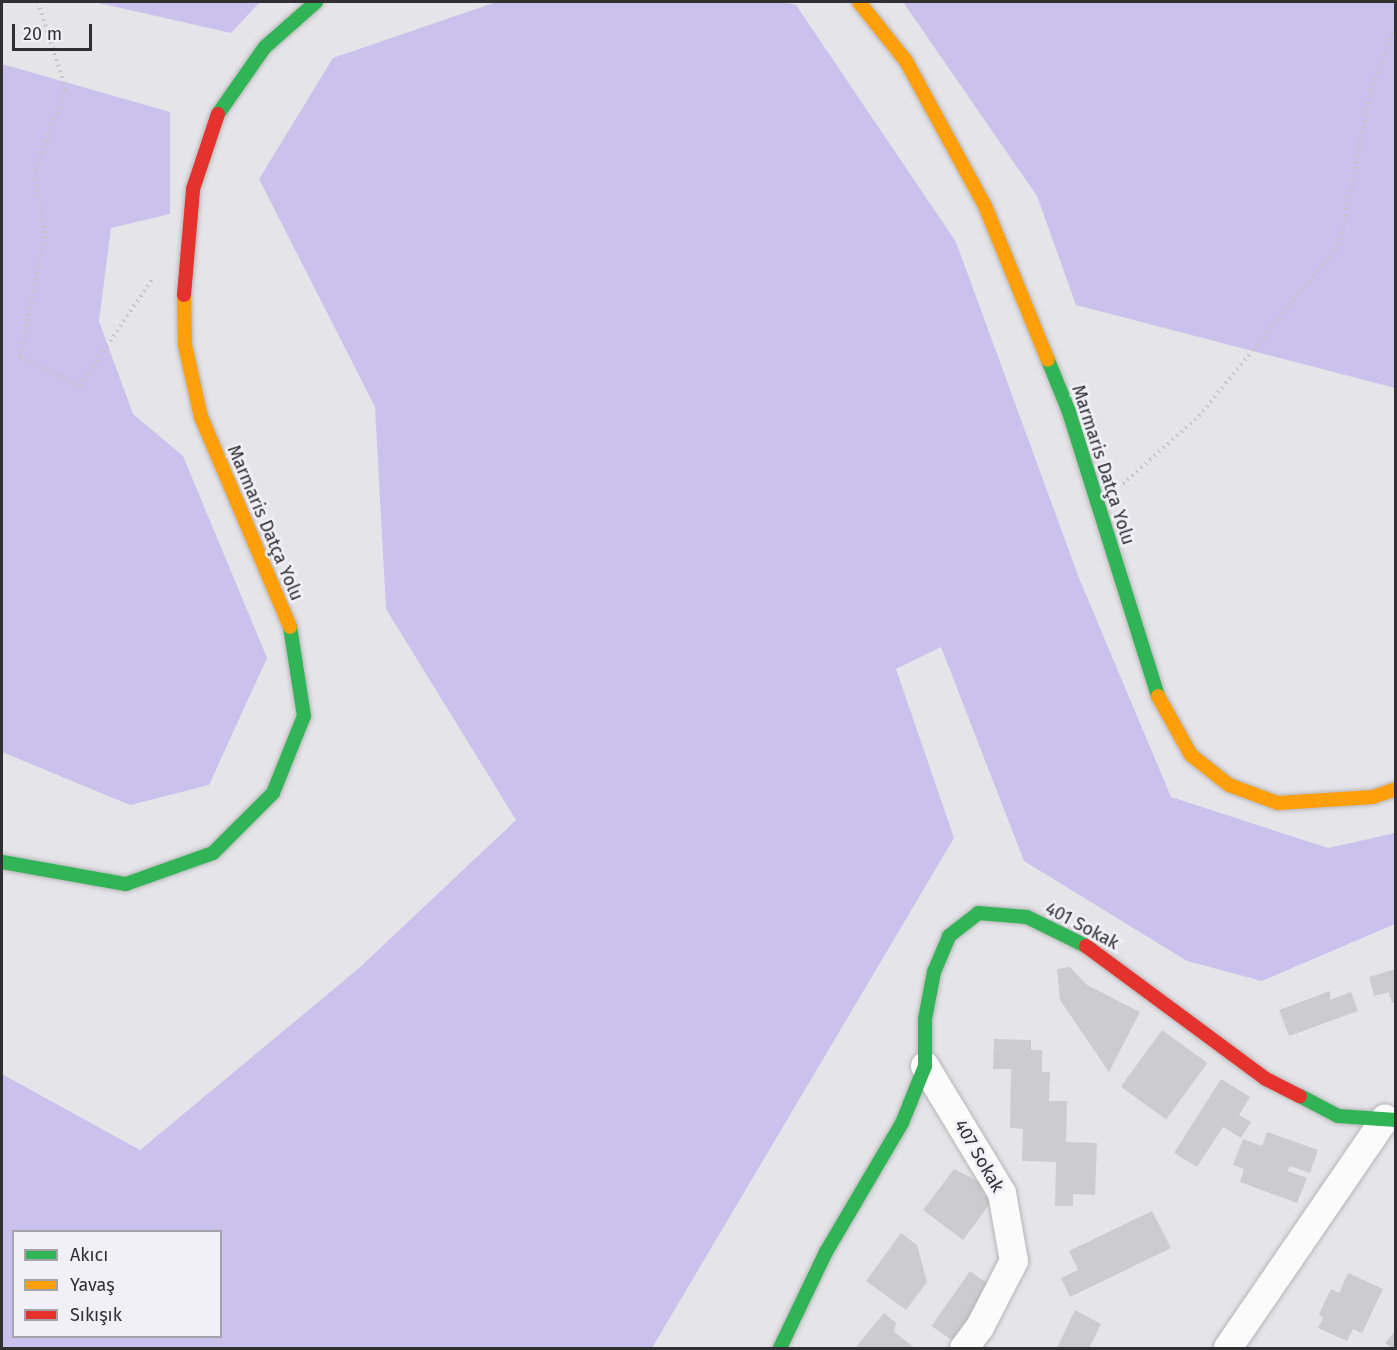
<!DOCTYPE html>
<meta charset="utf-8">
<style>
body{margin:0}
#map{position:relative;width:1397px;height:1350px;overflow:hidden;background:#e5e5e9;font-family:"Fira Sans",sans-serif}
div>[style]{position:absolute}
[style*='--x']{left:calc(var(--x)*1px);top:calc(var(--y)*1px);width:calc(var(--w)*1px);rotate:calc(var(--a)*1deg)}
.green>*{inset:0;background:#cac2ec}
.building>*{inset:0;background:#cccccf;transform-origin:0 0}
.path>*{height:4px;margin-top:-2px;transform-origin:0;background:repeating-linear-gradient(90deg,#c4c4c5 0 1.5px,transparent 0 6px)}
.roads{filter:drop-shadow(0 0 2px #b6b6b9) drop-shadow(0 0 2px #b6b6b9)}
.street>*{height:28px;margin:-14px;padding:0 14px;transform-origin:14px;border-radius:14px;background:#fbfbfc}
.fast>*{height:14px;margin:-7px;padding:0 7px;transform-origin:7px;border-radius:7px;background:#30b455}
.slow>*{height:14px;margin:-7px;padding:0 7px;transform-origin:7px;border-radius:7px;background:#ff9f0a}
.jam>*{height:14px;margin:-7px;padding:0 7px;transform-origin:7px;border-radius:7px;background:#e5322d}
span{translate:-50% -50%;white-space:nowrap;text-align:center;line-height:1.15;-webkit-text-stroke:5px #f1f0f9;paint-order:stroke}
.street-label{font-size:18px;color:#302f32}
.frame{position:absolute;inset:0;border:3px solid #302f32;pointer-events:none}
.legend{position:absolute;left:12px;top:1230px;width:210px;height:108px;box-sizing:border-box;background:#f1f0f9;border:2px solid #a4a3a9;margin:0;padding:8px 10px;list-style:none;font-size:18px;color:#302f32}
.legend li{display:flex;align-items:center;gap:12px;height:30px}
.legend b{width:30px;border:2px solid #a4a3a9}
.scale{position:absolute;left:12px;top:24px;width:80px;height:27px;box-sizing:border-box;border:3px solid #302f32;border-top:0;padding-left:8px;font-size:18px;line-height:21px;white-space:nowrap;color:#302f32;-webkit-text-stroke:4px #f1f0f9;paint-order:stroke}
</style>
<div id="map">
<div class="green">
<div style="clip-path:polygon(94px 2px,260px 2px,231px 33px)"></div>
<div style="clip-path:polygon(evenodd,496px 2px,783px 2px,796px 5px,956px 242px,1079px 578px,1171px 797px,1328px 848px,1395px 833px,1395px 924px,1262px 981px,1187px 961px,1024px 861px,941px 647px,896px 669px,954px 838px,652px 1348px,2px 1348px,2px 1074px,140px 1150px,358px 969px,516px 820px,386px 609px,375px 407px,259px 179px,333px 58px,496px 2px,14px 1232px,220px 1232px,220px 1336px,14px 1336px,14px 1232px)"></div>
<div style="clip-path:polygon(903px 2px,1395px 2px,1395px 388px,1076px 305px,1037px 196px)"></div>
<div style="clip-path:polygon(2px 64px,170px 112px,170px 214px,111px 228px,99px 321px,133px 414px,183px 456px,267px 658px,209px 785px,130px 805px,2px 752px)"></div>
</div>
<div class="building">
<div style="clip-path:polygon(1070px 967px,1087px 985px,1140px 1012px,1109px 1072px,1060px 1000px,1057px 969px)"></div>
<div style="clip-path:polygon(1396px 969px,1396px 1002px,1392px 1003px,1389px 992px,1374px 996px,1369px 977px)"></div>
<div style="clip-path:polygon(1330px 991px,1330px 1000px,1351px 992px,1358px 1011px,1289px 1036px,1279px 1010px)"></div>
<div style="left:1162px;top:1030px;width:56px;height:70px;rotate:36deg"></div>
<div style="clip-path:polygon(994px 1039px,1031px 1040px,1031px 1050px,1042px 1050px,1042px 1072px,1050px 1072px,1049px 1101px,1067px 1101px,1066px 1142px,1097px 1143px,1095px 1195px,1073px 1194px,1073px 1206px,1055px 1206px,1056px 1162px,1022px 1161px,1023px 1129px,1010px 1128px,1011px 1069px,993px 1069px)"></div>
<div style="clip-path:polygon(1221px 1079px,1250px 1097px,1239px 1115px,1251px 1122px,1241px 1138px,1223px 1127px,1197px 1167px,1174px 1153px)"></div>
<div style="clip-path:polygon(1267px 1132px,1318px 1150px,1310px 1173px,1290px 1166px,1287px 1171px,1307px 1178px,1297px 1203px,1240px 1182px,1244px 1169px,1233px 1165px,1243px 1139px,1262px 1146px)"></div>
<div style="clip-path:polygon(954px 1169px,987px 1186px,982px 1193px,992px 1201px,963px 1240px,923px 1210px)"></div>
<div style="clip-path:polygon(1152px 1211px,1171px 1248px,1070px 1297px,1061px 1278px,1078px 1270px,1069px 1251px)"></div>
<div style="clip-path:polygon(901px 1233px,917px 1245px,927px 1282px,906px 1310px,866px 1281px)"></div>
<div style="left:970px;top:1271px;width:29px;height:67px;rotate:35deg"></div>
<div style="clip-path:polygon(1348px 1273px,1383px 1289px,1362px 1333px,1353px 1329px,1347px 1341px,1318px 1328px,1323px 1318px,1319px 1314px,1331px 1289px,1339px 1293px)"></div>
<div style="clip-path:polygon(1075px 1310px,1101px 1324px,1089px 1348px,1057px 1348px)"></div>
<div style="clip-path:polygon(884px 1313px,896px 1323px,894px 1332px,915px 1348px,855px 1348px)"></div>
<div style="clip-path:polygon(1396px 1330px,1396px 1348px,1392px 1348px,1385px 1343px)"></div>
</div>
<div class="path">
<div style="--x:38;--y:2;--w:92;--a:72.3"></div>
<div style="--x:66;--y:90;--w:88;--a:110.7"></div>
<div style="--x:35;--y:172;--w:66;--a:81.3"></div>
<div style="--x:45;--y:237;--w:123;--a:101.8"></div>
<div style="--x:20;--y:357;--w:67;--a:25.8"></div>
<div style="--x:80;--y:386;--w:130;--a:-55.9"></div>
<div style="--x:1123;--y:484;--w:102;--a:-41.8"></div>
<div style="--x:1199;--y:416;--w:221;--a:-50.7"></div>
<div style="--x:1339;--y:245;--w:158;--a:-78.3"></div>
<div style="--x:1371;--y:90;--w:70;--a:-69"></div>
</div>
<div class="roads">
<div class="street">
<div style="--x:925;--y:1066;--w:149;--a:58.8"></div>
<div style="--x:1002;--y:1193;--w:69;--a:80"></div>
<div style="--x:1014;--y:1261;--w:74;--a:117.3"></div>
<div style="--x:980;--y:1327;--w:26;--a:127"></div>
<div style="--x:1228;--y:1348;--w:278;--a:-55.6"></div>
</div>
<div class="fast">
<div style="--x:218;--y:114;--w:82;--a:-55"></div>
<div style="--x:265;--y:47;--w:68;--a:-41.4"></div>
<div style="--x:1048;--y:360;--w:56;--a:68"></div>
<div style="--x:1069;--y:412;--w:298;--a:72.6"></div>
<div style="--x:2;--y:862;--w:126;--a:10.1"></div>
<div style="--x:126;--y:884;--w:92;--a:-19.6"></div>
<div style="--x:213;--y:853;--w:85;--a:-45"></div>
<div style="--x:273;--y:793;--w:83;--a:-68.1"></div>
<div style="--x:304;--y:716;--w:90;--a:-98.9"></div>
<div style="--x:1300;--y:1096;--w:43;--a:27.8"></div>
<div style="--x:1338;--y:1116;--w:58;--a:3.9"></div>
<div style="--x:780;--y:1348;--w:106;--a:-64.4"></div>
<div style="--x:826;--y:1252;--w:150;--a:-59.5"></div>
<div style="--x:902;--y:1123;--w:61;--a:-68"></div>
<div style="--x:925;--y:1066;--w:47;--a:-90"></div>
<div style="--x:925;--y:1019;--w:48;--a:-79.2"></div>
<div style="--x:934;--y:972;--w:39;--a:-67"></div>
<div style="--x:949;--y:936;--w:37;--a:-38"></div>
<div style="--x:978;--y:913;--w:49;--a:4.7"></div>
<div style="--x:1027;--y:917;--w:66;--a:26.2"></div>
</div>
<div class="slow">
<div style="--x:859;--y:2;--w:75;--a:51.5"></div>
<div style="--x:906;--y:61;--w:165;--a:61.4"></div>
<div style="--x:985;--y:206;--w:166;--a:67.8"></div>
<div style="--x:184;--y:295;--w:50;--a:88.9"></div>
<div style="--x:185;--y:345;--w:74;--a:77.5"></div>
<div style="--x:201;--y:417;--w:228;--a:67"></div>
<div style="--x:1158;--y:696;--w:68;--a:60.8"></div>
<div style="--x:1191;--y:755;--w:48;--a:38.3"></div>
<div style="--x:1229;--y:785;--w:52;--a:20.2"></div>
<div style="--x:1278;--y:803;--w:95;--a:-3.6"></div>
<div style="--x:1373;--y:797;--w:24;--a:-19"></div>
</div>
<div class="jam">
<div style="--x:184;--y:295;--w:106;--a:-85.1"></div>
<div style="--x:193;--y:189;--w:79;--a:-71.6"></div>
<div style="--x:1086;--y:946;--w:224;--a:36.5"></div>
<div style="--x:1266;--y:1079;--w:38;--a:27"></div>
</div>
</div>
<div class="street-label">
<span style="left:1103px;top:465px;rotate:72deg">Marmaris Datça Yolu</span>
<span style="left:265px;top:523px;rotate:67deg">Marmaris Datça Yolu</span>
<span style="left:1082px;top:926px;rotate:28deg">401 Sokak</span>
<span style="left:979px;top:1156px;rotate:60deg">407 Sokak</span>
</div>
<div class="frame"></div>
<ul class="legend">
<li><b style="height:8px;background:#30b455"></b>Akıcı</li>
<li><b style="height:8px;background:#ff9f0a"></b>Yavaş</li>
<li><b style="height:8px;background:#e5322d"></b>Sıkışık</li>
</ul>
<div class="scale">20 m</div>
</div>
